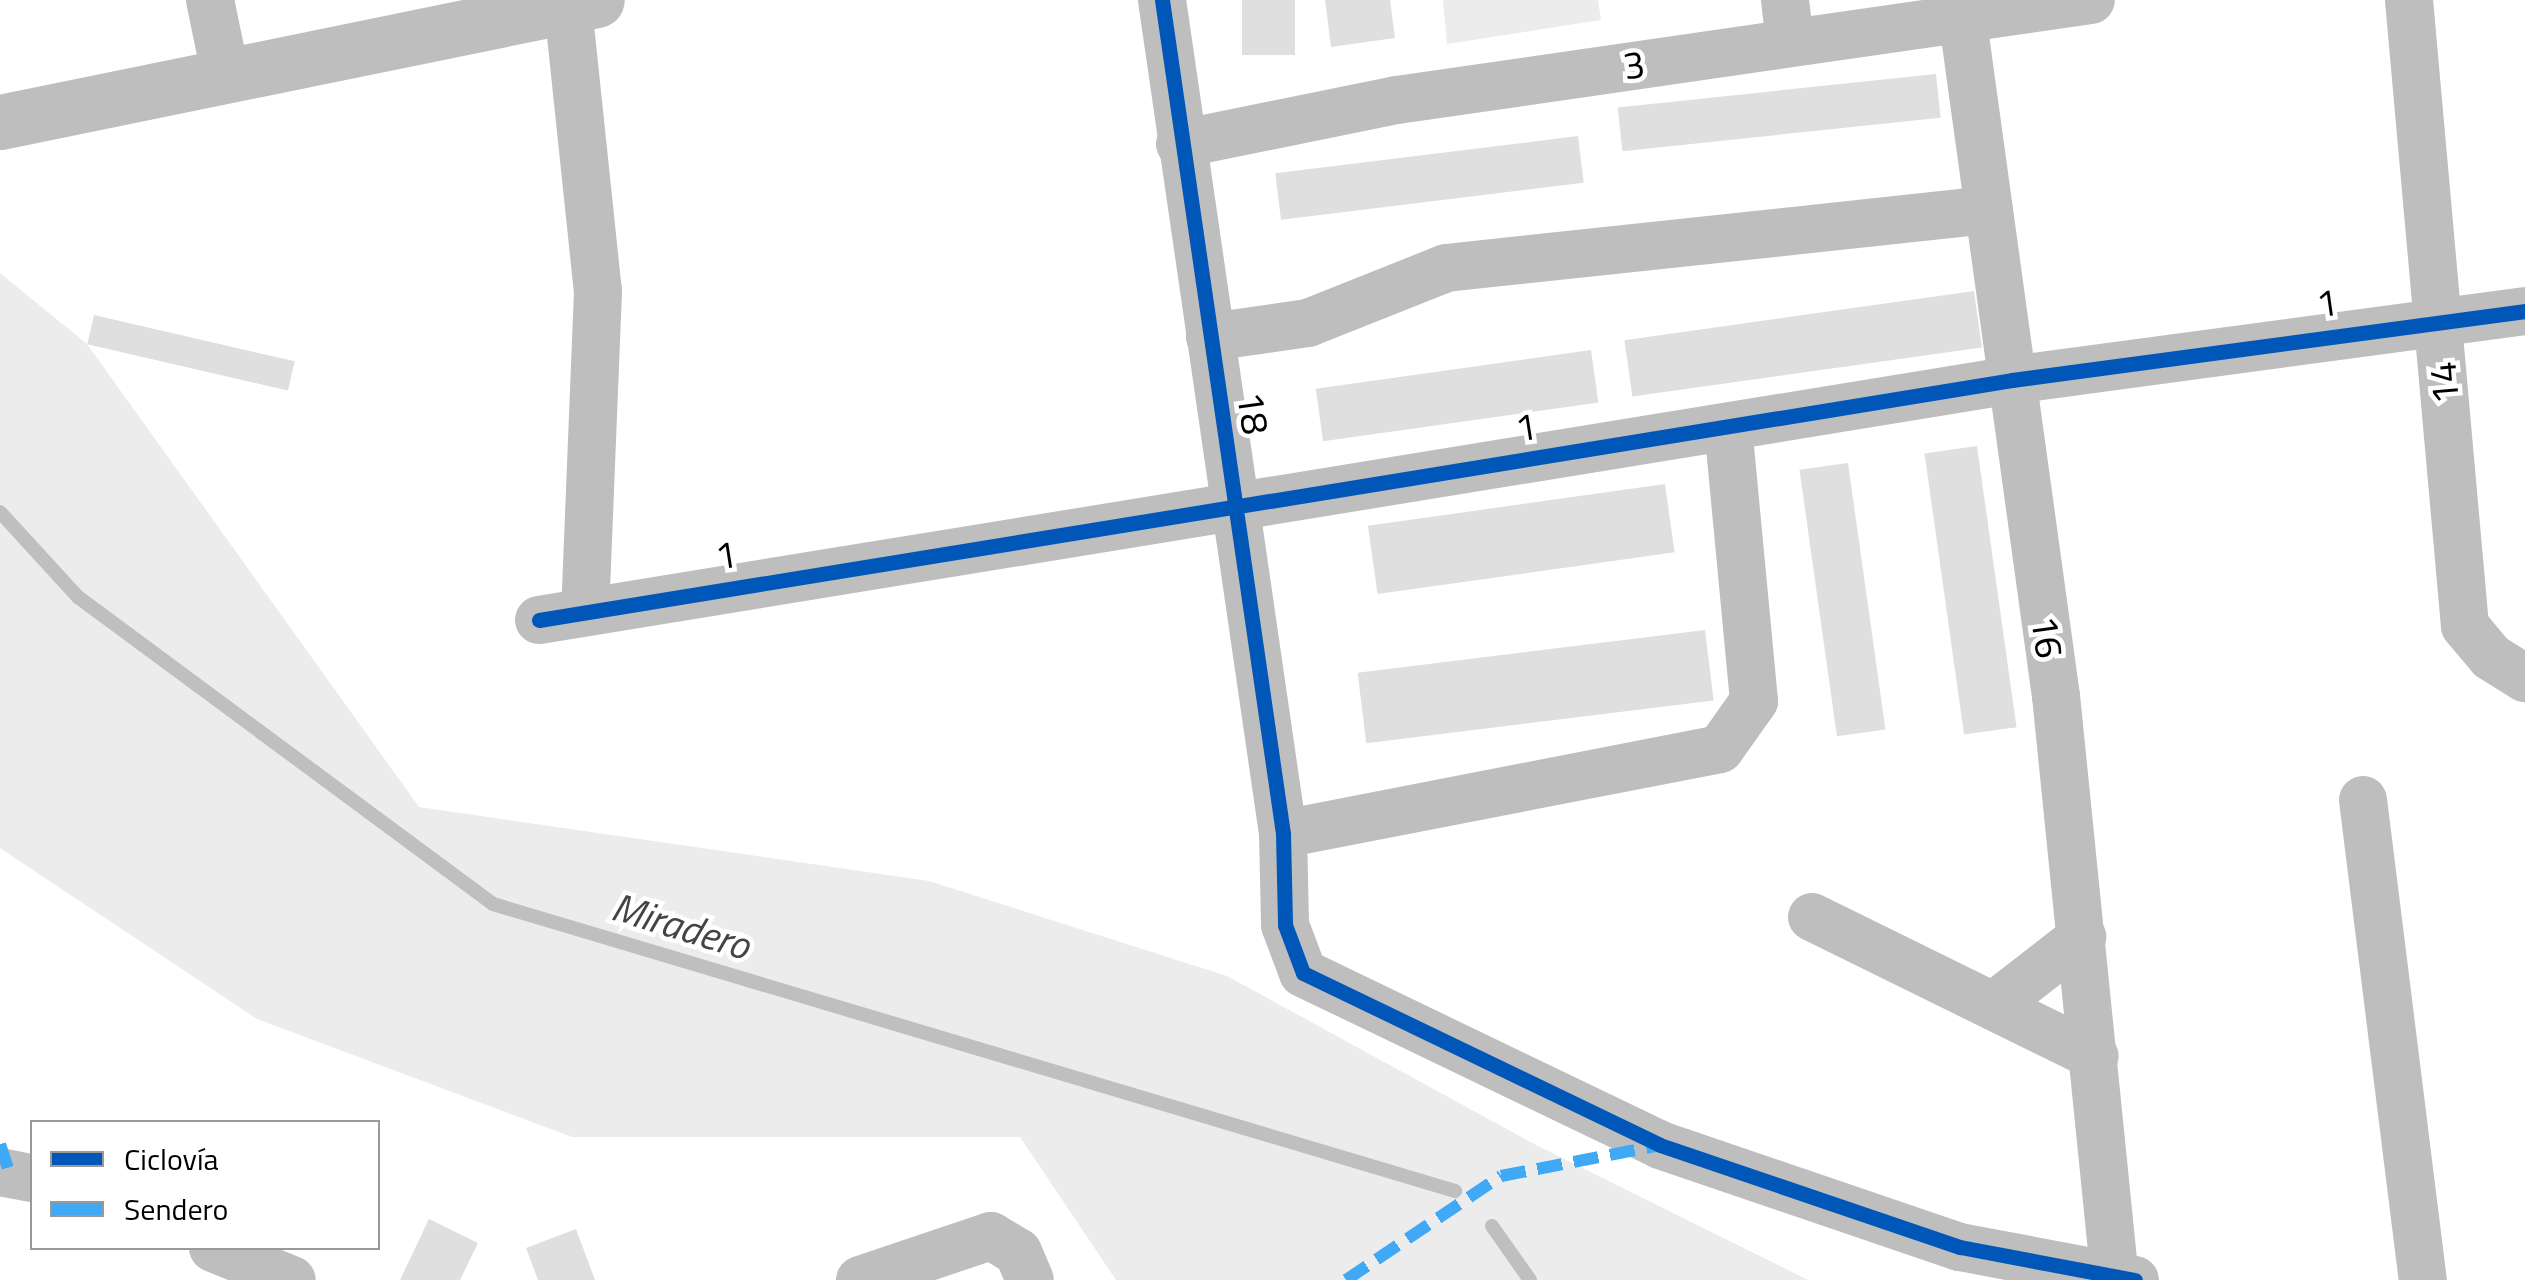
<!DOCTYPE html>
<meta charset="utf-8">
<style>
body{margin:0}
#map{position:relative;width:2525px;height:1280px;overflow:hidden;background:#fff;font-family:"Titillium Web",sans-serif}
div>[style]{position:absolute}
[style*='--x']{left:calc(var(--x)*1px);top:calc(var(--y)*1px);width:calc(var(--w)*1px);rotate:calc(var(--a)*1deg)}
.green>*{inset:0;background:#ececec}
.stream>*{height:14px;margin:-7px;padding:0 7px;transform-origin:7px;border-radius:7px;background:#bfbfbf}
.building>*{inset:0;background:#dfdfdf;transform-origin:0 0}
.minor>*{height:48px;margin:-24px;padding:0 24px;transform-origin:24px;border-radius:24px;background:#bebebe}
.major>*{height:55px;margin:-27.5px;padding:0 27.5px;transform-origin:27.5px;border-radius:27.5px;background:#bebebe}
.quiet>*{height:12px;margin-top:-6px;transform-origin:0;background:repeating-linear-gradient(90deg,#3fa9f5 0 25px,transparent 0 37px)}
.cycleway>*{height:15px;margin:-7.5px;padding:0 7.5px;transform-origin:7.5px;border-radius:7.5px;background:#0057b8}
span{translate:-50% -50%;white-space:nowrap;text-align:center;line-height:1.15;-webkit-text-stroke:9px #fff;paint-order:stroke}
.street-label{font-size:38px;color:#000}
.water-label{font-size:40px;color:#444;font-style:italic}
.legend{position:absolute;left:30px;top:1120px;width:350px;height:130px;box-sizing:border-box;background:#fff;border:2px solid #999;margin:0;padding:12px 18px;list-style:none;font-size:30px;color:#000}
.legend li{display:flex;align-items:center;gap:20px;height:50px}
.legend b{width:50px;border:2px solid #999}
</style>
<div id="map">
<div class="green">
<div style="clip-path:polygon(1443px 0,1598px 0,1601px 20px,1447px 44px)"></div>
<div style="clip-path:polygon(0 273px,87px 344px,419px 807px,929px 881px,1227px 976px,1536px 1145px,1808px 1280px,1116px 1280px,1020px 1137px,572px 1137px,257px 1019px,0 848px)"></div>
</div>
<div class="stream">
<div style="--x:0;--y:512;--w:115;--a:47.5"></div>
<div style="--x:78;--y:597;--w:516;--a:36.49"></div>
<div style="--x:493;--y:904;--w:1004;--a:16.61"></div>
<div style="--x:1492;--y:1226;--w:66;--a:54.9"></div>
</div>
<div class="building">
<div style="left:1242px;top:0;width:53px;height:55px"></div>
<div style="clip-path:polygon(1325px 0,1390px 0,1395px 38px,1331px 47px)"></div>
<div style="left:1936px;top:74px;width:44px;height:320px;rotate:84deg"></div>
<div style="left:1578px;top:136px;width:47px;height:305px;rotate:83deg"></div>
<div style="left:1974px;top:291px;width:57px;height:353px;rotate:82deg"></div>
<div style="left:94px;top:315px;width:206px;height:30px;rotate:13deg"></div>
<div style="left:1591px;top:350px;width:53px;height:278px;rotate:82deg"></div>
<div style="left:1977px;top:446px;width:284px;height:53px;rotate:82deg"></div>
<div style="left:1848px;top:463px;width:269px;height:49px;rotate:82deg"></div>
<div style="left:1665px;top:484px;width:69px;height:300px;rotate:82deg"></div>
<div style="left:1705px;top:630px;width:71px;height:350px;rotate:83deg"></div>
<div style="clip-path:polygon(429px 1219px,478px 1243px,460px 1280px,400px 1280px)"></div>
<div style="clip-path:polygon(576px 1229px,595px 1280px,538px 1280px,526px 1248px)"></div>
</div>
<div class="minor">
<div style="--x:210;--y:0;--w:79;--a:78.3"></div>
<div style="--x:1162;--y:0;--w:843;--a:81.74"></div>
<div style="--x:1283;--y:834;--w:91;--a:88.7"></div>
<div style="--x:1285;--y:925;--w:51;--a:69.4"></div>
<div style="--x:1303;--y:973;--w:396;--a:25.7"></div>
<div style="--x:1660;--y:1145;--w:317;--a:18.8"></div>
<div style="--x:1960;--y:1247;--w:178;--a:10.7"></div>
<div style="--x:1785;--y:0;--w:43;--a:83.4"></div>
<div style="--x:1960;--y:0;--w:703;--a:82.15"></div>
<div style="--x:2056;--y:696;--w:587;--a:84.23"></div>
<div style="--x:2409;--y:0;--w:628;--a:84.89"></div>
<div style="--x:2465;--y:626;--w:40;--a:50"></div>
<div style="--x:2491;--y:657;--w:40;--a:32"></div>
<div style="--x:568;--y:7;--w:286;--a:84"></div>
<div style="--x:598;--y:291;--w:320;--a:92.3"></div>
<div style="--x:1180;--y:144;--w:221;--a:-11.5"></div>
<div style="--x:1397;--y:100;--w:701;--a:-8.2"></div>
<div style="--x:1210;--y:337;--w:99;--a:-8.1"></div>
<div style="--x:1308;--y:323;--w:149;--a:-21.7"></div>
<div style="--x:1446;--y:268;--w:546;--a:-6.1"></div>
<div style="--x:539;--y:620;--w:1492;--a:-9.25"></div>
<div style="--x:2012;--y:380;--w:518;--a:-7.66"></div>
<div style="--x:2363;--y:800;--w:484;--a:82.9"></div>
<div style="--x:1283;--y:834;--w:445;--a:-11"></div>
<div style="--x:1720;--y:749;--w:59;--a:-54.7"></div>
<div style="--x:1754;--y:701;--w:274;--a:-95.4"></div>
<div style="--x:1812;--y:917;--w:315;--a:26.2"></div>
<div style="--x:1997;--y:1003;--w:108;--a:-37.8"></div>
<div style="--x:0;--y:1172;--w:33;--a:11"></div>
<div style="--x:213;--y:1248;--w:85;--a:22.1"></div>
<div style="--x:860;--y:1280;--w:138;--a:-18.6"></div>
<div style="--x:991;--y:1236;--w:31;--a:31"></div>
<div style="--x:1018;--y:1252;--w:30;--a:67"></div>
</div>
<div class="major">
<div style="--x:0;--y:122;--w:609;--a:-11.55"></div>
</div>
<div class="quiet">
<div style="--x:0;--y:1144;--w:26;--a:72"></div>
<div style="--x:1346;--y:1280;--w:187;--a:-33.9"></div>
<div style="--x:1501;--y:1176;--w:162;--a:-11"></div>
</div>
<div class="cycleway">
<div style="--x:1162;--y:0;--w:843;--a:81.74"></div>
<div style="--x:1283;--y:834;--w:91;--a:88.7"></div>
<div style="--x:1285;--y:925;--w:51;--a:69.4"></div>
<div style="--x:1303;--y:973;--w:396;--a:25.7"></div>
<div style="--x:1660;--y:1145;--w:317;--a:18.8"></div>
<div style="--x:1960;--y:1247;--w:178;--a:10.7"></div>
<div style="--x:539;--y:620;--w:1492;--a:-9.25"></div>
<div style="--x:2012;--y:380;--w:518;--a:-7.66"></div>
</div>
<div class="street-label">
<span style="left:1634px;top:65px;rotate:-8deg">3</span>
<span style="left:2327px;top:303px;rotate:-8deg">1</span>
<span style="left:2444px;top:383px;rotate:-95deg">14</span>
<span style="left:1253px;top:413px;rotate:82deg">18</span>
<span style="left:1526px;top:427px;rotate:-9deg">1</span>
<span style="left:726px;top:555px;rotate:-9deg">1</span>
<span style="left:2047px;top:637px;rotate:82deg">16</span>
</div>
<div class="water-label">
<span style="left:681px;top:926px;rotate:17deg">Miradero</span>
</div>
<ul class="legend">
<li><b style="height:12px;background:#0057b8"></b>Ciclovía</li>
<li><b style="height:12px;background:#3fa9f5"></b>Sendero</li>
</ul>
</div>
